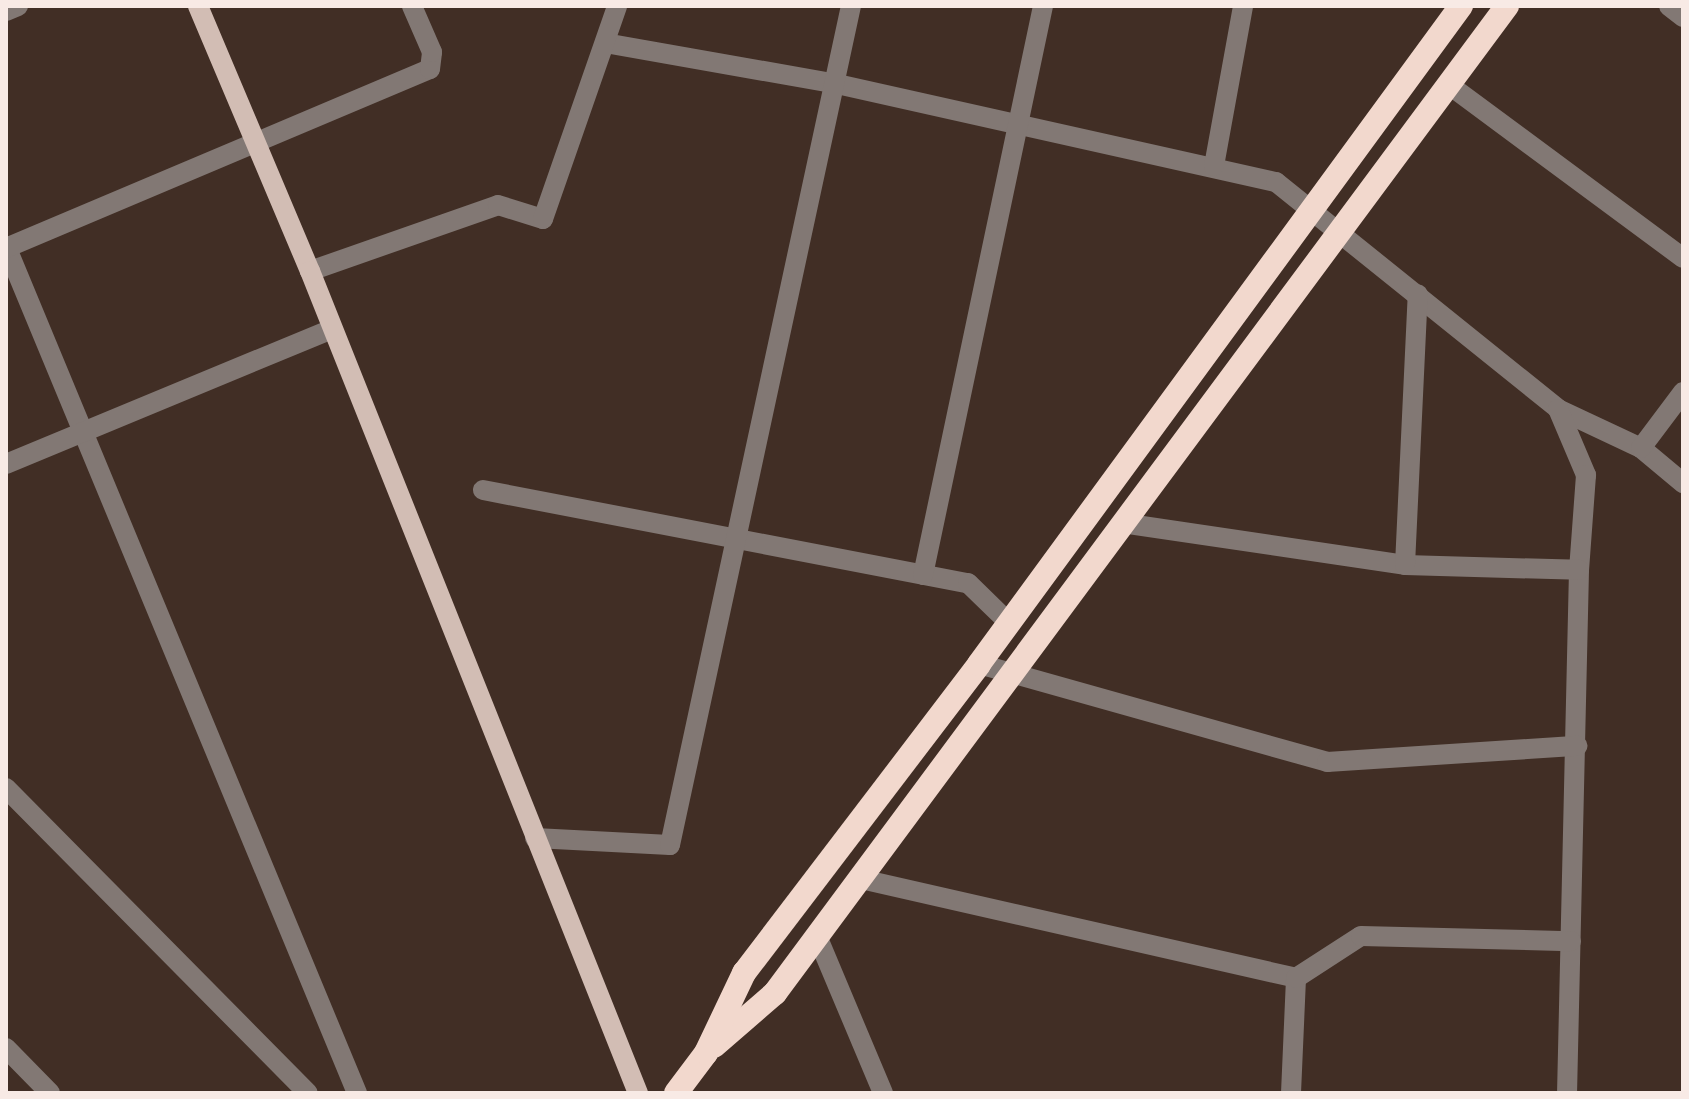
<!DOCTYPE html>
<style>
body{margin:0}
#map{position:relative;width:1689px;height:1099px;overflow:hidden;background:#412e25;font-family:Quicksand,sans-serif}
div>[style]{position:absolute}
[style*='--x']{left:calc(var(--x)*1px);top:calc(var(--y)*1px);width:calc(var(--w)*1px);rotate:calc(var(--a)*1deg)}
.minor>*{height:20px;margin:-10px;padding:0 10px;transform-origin:10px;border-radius:10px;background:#827874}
.major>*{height:20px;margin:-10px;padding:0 10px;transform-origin:10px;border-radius:10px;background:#d2bdb4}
.highway>*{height:24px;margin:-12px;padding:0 12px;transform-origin:12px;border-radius:12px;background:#f2d8cd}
span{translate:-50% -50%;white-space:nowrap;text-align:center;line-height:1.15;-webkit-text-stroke:8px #37241c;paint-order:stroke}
.frame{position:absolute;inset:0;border:8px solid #f8eae5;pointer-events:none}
</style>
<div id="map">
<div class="minor">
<div style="--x:1669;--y:6;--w:18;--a:38"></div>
<div style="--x:6;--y:11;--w:13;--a:-23"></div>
<div style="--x:605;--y:43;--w:236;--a:10"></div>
<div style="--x:837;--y:84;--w:450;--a:12.6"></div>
<div style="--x:1276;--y:182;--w:362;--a:38.8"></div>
<div style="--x:1558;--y:409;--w:92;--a:25.2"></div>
<div style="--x:1641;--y:448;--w:55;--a:39.8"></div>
<div style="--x:1448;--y:84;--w:292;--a:36.5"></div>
<div style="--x:1214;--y:166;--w:163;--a:-79.7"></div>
<div style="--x:6;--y:246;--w:917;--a:67.49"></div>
<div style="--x:6;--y:248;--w:460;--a:-22.9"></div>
<div style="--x:430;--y:69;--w:17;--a:-83"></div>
<div style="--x:432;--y:52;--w:50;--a:-113.5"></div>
<div style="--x:310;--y:271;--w:199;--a:-19.3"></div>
<div style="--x:498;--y:205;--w:47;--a:17.3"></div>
<div style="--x:543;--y:219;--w:225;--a:-70.8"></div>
<div style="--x:1558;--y:409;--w:72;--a:67"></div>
<div style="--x:1586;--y:475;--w:95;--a:94.2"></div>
<div style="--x:1579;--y:570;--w:523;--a:91.31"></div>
<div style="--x:1641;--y:448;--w:70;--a:-53.1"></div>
<div style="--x:6;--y:464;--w:353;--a:-22.5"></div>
<div style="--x:483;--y:490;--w:494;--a:10.9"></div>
<div style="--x:968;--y:583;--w:54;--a:44.3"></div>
<div style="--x:1122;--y:523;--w:286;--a:8.4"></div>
<div style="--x:1405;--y:565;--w:174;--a:1.6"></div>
<div style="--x:1405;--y:565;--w:271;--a:-87.3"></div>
<div style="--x:923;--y:575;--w:582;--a:-78.09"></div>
<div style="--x:979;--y:664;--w:362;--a:15.7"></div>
<div style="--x:1327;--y:762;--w:251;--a:-3.7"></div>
<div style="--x:6;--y:788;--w:429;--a:45.3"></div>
<div style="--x:535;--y:838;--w:135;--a:3"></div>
<div style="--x:670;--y:845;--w:858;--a:-77.83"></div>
<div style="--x:861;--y:879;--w:446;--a:12.8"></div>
<div style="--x:817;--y:936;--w:170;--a:67.2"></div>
<div style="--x:6;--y:1048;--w:63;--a:45.6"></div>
<div style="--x:1291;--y:1093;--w:115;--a:-87.5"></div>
<div style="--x:1296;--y:978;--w:77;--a:-32.9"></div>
<div style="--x:1361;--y:936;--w:210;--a:1.4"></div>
</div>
<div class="major">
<div style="--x:198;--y:6;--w:288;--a:67.1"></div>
<div style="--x:310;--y:271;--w:885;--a:68.25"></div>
</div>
<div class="highway">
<div style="--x:714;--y:1046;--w:81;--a:-41"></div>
<div style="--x:775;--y:993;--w:1229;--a:-53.44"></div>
<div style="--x:676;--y:1093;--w:50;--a:-53.1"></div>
<div style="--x:706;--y:1053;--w:89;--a:-64.6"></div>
<div style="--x:744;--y:973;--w:388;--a:-52.7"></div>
<div style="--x:979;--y:664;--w:816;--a:-53.78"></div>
</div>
<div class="frame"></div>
</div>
